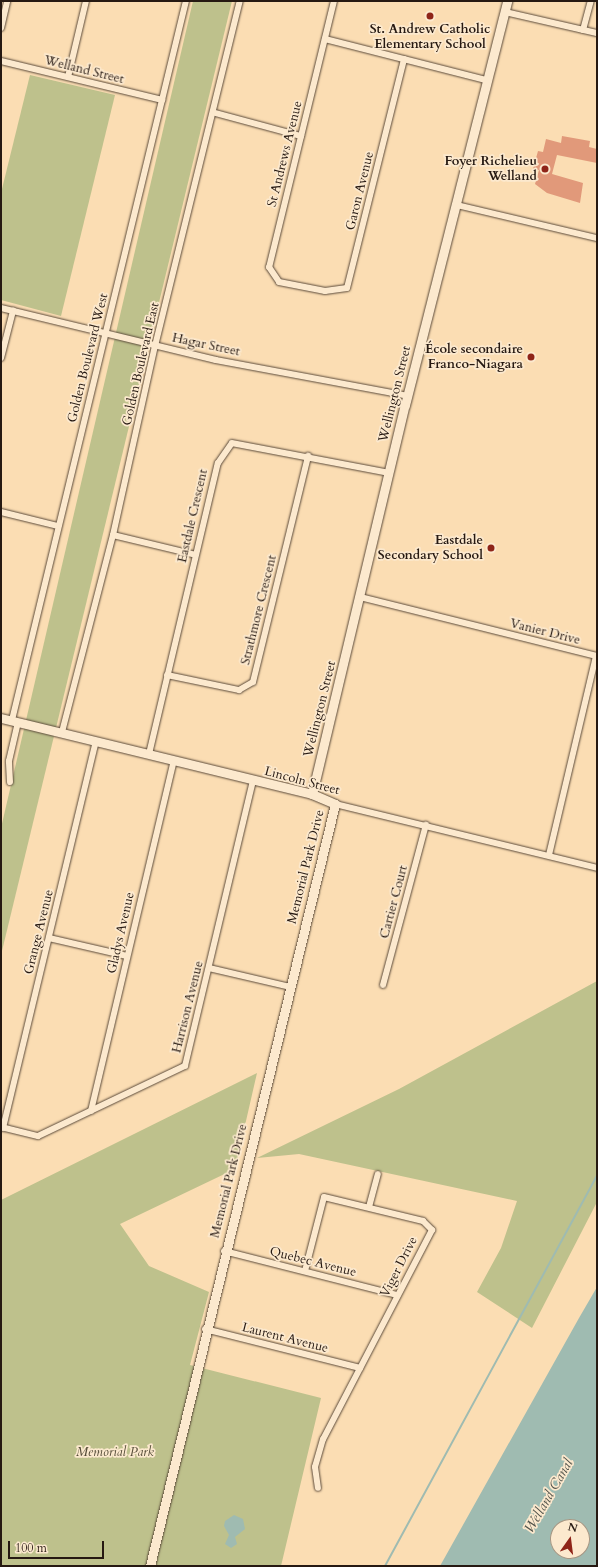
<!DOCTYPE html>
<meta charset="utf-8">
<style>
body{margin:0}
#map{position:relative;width:598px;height:1567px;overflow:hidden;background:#fbddb3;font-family:Cardo,serif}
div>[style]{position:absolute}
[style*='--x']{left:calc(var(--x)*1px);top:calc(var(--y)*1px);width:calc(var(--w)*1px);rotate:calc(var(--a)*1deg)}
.green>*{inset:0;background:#bec18c}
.water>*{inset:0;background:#9fbbb1}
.stream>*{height:2px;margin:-1px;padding:0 1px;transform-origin:1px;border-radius:1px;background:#9fbbb1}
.building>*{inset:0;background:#e1997a}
.roads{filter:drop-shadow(0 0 1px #5b4a3a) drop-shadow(0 0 1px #5b4a3a)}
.street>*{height:6px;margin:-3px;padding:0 3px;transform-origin:3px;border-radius:3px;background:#fce9ce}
.secondary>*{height:9px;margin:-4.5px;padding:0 4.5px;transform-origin:4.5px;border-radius:4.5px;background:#fce9ce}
.dots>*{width:11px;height:11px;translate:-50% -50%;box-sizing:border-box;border:2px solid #fce9ce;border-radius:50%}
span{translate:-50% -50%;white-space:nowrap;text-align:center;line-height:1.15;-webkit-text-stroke:3.5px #fce9ce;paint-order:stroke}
.poi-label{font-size:13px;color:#261912;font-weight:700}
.right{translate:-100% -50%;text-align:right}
.street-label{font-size:13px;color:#261912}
.park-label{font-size:13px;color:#544b37;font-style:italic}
.water-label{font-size:14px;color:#50524a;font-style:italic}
.frame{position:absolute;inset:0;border:2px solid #261912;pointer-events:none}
.north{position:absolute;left:550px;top:1519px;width:40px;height:40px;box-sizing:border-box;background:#fce9ce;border:1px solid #a69683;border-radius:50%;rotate:14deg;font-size:11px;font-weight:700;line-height:16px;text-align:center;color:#261912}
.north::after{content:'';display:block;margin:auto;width:14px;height:18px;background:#8f2418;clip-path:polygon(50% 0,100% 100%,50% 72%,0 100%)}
.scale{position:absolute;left:8px;top:1541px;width:96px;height:18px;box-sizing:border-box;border:2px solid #261912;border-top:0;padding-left:5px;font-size:12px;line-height:14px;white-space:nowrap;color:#261912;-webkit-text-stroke:3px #fce9ce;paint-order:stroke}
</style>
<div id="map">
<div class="green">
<div style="clip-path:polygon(193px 1px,232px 1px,1px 955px,1px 828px)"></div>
<div style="clip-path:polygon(30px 75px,115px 95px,61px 316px,1px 300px,1px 193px)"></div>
<div style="clip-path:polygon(597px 981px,597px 1202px,532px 1328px,477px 1292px,501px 1248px,517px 1201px,299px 1154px,257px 1158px,399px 1089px)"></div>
<div style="clip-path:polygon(257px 1073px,235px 1169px,120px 1224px,149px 1266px,209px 1292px,190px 1365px,321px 1398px,281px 1566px,1px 1566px,1px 1200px)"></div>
</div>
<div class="water">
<div style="clip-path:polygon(evenodd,597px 1287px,597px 1566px,440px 1566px,579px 1318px,597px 1287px,558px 1527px,582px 1527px,582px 1551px,558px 1551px,558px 1527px)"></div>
<div style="clip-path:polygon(234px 1515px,243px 1519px,245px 1529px,235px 1537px,237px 1544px,231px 1548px,225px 1544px,229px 1535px,224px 1526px,225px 1521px)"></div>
</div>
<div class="stream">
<div style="--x:385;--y:1566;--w:445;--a:-61.5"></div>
</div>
<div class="building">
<div style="clip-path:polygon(562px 136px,590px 141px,589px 147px,597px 149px,597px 163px,557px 155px,552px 174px,583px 183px,580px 203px,547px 193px,535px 184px,539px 170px,533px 169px,538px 151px,543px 152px,546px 139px,561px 143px)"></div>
</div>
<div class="roads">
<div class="street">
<div style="--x:334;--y:1;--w:274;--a:103.7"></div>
<div style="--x:269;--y:267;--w:18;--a:56"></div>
<div style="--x:279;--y:282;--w:47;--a:11.1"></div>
<div style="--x:325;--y:291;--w:22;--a:-8"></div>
<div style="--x:347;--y:288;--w:236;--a:-76"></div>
<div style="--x:505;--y:12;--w:94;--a:12.9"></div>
<div style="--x:1;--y:28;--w:28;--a:-77"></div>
<div style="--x:583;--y:30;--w:30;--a:-75"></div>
<div style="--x:325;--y:39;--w:166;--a:14.3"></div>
<div style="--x:1;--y:61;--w:166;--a:13.6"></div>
<div style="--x:68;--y:77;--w:78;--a:-76.7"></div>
<div style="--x:215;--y:113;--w:89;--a:15"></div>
<div style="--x:457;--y:205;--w:144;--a:13.3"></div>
<div style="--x:1;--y:308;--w:221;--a:13.6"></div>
<div style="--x:216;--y:360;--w:195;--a:10.6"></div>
<div style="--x:1;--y:358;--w:49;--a:-75.7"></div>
<div style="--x:1;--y:512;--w:59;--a:13.8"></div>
<div style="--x:113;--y:535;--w:85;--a:13.5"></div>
<div style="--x:360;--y:597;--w:243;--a:14"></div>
<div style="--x:596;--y:656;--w:204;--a:103.3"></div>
<div style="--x:167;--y:675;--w:74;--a:11.8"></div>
<div style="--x:239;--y:690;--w:16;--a:-30"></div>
<div style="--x:253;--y:682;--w:233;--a:-76.3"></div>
<div style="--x:12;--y:720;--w:740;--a:-76.4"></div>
<div style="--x:62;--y:732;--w:203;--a:-75.5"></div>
<div style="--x:113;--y:535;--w:194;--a:-77.5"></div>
<div style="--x:155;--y:346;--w:355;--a:-76.2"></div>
<div style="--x:149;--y:754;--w:299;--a:-76.7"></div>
<div style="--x:218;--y:463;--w:24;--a:-55"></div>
<div style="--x:232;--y:443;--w:160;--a:10.8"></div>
<div style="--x:10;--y:782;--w:21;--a:-93"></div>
<div style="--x:9;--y:761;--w:40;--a:-77"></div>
<div style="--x:335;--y:804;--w:270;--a:13.7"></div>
<div style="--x:49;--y:938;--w:80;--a:13"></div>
<div style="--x:209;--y:968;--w:83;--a:13.2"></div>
<div style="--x:383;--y:985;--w:166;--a:-75"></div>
<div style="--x:91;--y:1111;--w:360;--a:-76.7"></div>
<div style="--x:1;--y:1127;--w:38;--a:14"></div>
<div style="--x:38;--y:1136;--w:163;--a:-25.5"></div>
<div style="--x:185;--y:1066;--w:293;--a:-76.6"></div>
<div style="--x:3;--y:1128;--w:398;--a:-76.5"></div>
<div style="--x:369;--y:1207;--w:34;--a:-75"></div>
<div style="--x:224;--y:1251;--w:179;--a:14.3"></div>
<div style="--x:305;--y:1271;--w:76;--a:-75.6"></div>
<div style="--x:324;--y:1197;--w:102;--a:13.6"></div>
<div style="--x:423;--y:1221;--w:13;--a:45"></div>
<div style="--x:432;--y:1230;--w:236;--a:117.5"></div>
<div style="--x:323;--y:1439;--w:29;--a:106"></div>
<div style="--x:315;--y:1467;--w:21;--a:82"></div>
<div style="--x:205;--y:1329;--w:160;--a:14.1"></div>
</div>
<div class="secondary">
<div style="--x:1;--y:718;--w:320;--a:13.7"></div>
<div style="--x:312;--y:794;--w:25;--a:23"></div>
<div style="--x:335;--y:804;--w:784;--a:103.65"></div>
<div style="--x:312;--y:794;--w:400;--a:-76.6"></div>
<div style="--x:405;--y:405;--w:417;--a:-75.8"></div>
</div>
</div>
<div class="dots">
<div style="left:430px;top:16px;background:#8f2418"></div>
<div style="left:545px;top:169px;background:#8f2418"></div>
<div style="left:531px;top:357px;background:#8f2418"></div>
<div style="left:491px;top:548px;background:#8f2418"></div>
</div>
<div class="poi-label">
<span style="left:430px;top:37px">St. Andrew Catholic<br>Elementary School</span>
<span class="right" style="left:537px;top:169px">Foyer Richelieu<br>Welland</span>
<span class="right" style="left:523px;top:357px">École secondaire<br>Franco-Niagara</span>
<span class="right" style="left:483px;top:548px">Eastdale<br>Secondary School</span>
</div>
<div class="street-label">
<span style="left:84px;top:70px;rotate:14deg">Welland Street</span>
<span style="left:285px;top:154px;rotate:-76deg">St Andrews Avenue</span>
<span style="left:360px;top:191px;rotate:-76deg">Garon Avenue</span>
<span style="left:206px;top:345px;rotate:12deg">Hagar Street</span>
<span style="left:88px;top:358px;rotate:-76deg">Golden Boulevard West</span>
<span style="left:141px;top:364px;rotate:-77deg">Golden Boulevard East</span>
<span style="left:395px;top:394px;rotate:-76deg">Wellington Street</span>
<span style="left:193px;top:516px;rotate:-77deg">Eastdale Crescent</span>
<span style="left:259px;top:610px;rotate:-76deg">Strathmore Crescent</span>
<span style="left:545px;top:632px;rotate:14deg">Vanier Drive</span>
<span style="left:320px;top:709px;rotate:-76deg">Wellington Street</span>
<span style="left:302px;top:781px;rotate:15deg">Lincoln Street</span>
<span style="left:306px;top:867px;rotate:-76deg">Memorial Park Drive</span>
<span style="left:394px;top:902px;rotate:-75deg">Cartier Court</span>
<span style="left:39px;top:932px;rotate:-76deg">Grange Avenue</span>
<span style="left:121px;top:933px;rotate:-77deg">Gladys Avenue</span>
<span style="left:188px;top:1007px;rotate:-76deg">Harrison Avenue</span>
<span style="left:229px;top:1181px;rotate:-76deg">Memorial Park Drive</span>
<span style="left:313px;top:1262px;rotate:14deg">Quebec Avenue</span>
<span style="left:399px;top:1267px;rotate:-63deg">Viger Drive</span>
<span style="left:285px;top:1338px;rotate:14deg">Laurent Avenue</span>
</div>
<div class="park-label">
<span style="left:115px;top:1452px">Memorial Park</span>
</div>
<div class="water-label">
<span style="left:549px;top:1496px;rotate:-60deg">Welland Canal</span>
</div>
<div class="frame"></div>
<div class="north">N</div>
<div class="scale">100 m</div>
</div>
